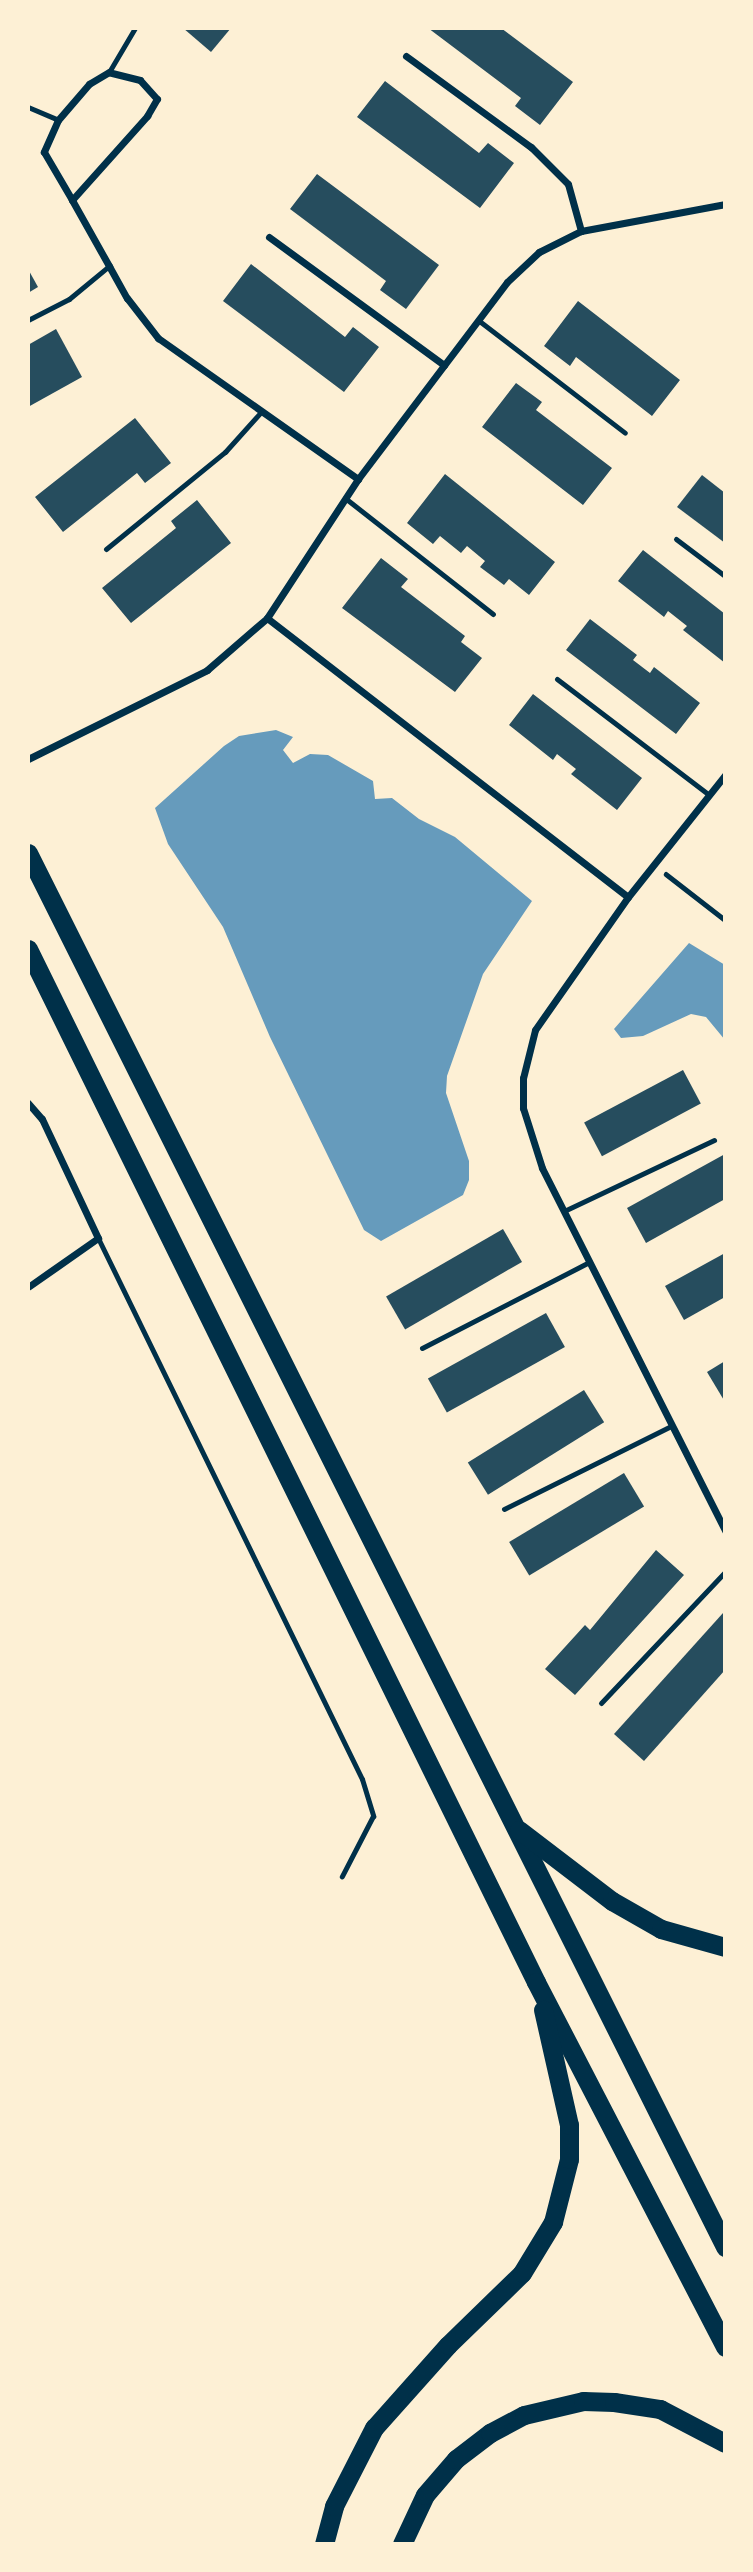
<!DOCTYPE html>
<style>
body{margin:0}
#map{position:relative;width:753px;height:2572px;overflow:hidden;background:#fdf0d5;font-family:"Titillium Web",sans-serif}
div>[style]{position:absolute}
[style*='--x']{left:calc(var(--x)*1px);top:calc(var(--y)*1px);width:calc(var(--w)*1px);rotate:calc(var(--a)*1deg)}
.water>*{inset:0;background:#669bbc}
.building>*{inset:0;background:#264d5e;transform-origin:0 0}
.path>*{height:4.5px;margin:-2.25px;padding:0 2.25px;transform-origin:2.25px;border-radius:2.25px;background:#003049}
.service>*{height:5px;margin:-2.5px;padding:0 2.5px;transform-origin:2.5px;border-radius:2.5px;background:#003049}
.minor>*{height:7px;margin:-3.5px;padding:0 3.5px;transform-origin:3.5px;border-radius:3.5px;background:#003049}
.trunk>*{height:19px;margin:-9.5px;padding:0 9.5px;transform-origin:9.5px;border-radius:9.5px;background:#003049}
span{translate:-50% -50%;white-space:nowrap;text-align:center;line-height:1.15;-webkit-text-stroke:5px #fdf0d5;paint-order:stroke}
.frame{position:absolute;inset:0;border:30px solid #fdf0d5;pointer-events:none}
</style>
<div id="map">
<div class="water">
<div style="clip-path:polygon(276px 730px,293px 737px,283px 750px,293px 763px,310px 754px,328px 755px,373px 781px,375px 799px,392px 798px,419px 819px,455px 837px,532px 901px,483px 974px,447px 1076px,446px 1093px,469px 1161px,469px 1180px,463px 1195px,381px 1241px,364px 1230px,270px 1037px,223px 927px,168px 844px,155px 808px,224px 746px,239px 736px)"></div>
<div style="clip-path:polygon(689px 943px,725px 965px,725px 1040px,706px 1017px,691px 1014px,643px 1036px,621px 1038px,614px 1029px)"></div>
</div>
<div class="building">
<div style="clip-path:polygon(183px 28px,231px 28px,211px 52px)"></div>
<div style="clip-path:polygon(428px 28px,501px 28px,573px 82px,540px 125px,515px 106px,521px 98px)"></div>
<div style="clip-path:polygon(385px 81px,479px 153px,488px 143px,514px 163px,480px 208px,357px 117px)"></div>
<div style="clip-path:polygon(317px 174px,439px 265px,406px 309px,380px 290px,386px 281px,290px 209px)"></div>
<div style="clip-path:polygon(251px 264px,345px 337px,353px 327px,379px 347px,344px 392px,223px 301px)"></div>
<div style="clip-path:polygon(28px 269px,38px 287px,28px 293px)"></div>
<div style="clip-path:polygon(578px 301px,680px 380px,652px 416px,576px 357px,570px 366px,544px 346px)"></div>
<div style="clip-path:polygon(56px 329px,82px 377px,28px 407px,28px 345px)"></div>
<div style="clip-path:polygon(516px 383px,542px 402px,536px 410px,612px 468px,583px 505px,482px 427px)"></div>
<div style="clip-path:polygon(135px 418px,171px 463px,145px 483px,137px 473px,63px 532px,35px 497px)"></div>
<div style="clip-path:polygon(445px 474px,555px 562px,529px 595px,509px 579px,504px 585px,480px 567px,485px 561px,467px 546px,461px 553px,440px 536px,433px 544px,407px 523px)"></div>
<div style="clip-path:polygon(702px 475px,725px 493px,725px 543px,677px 507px)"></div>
<div style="clip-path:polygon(197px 500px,231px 543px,131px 623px,102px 588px,176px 528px,171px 521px)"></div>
<div style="clip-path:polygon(643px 550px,725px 614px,725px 663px,683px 630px,687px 626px,668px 611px,664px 617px,618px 581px)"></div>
<div style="clip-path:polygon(381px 558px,408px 579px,401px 587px,465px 636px,461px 642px,482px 658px,455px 692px,342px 608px)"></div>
<div style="clip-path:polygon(590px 619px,637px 655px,633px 660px,650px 673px,654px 667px,700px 703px,676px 734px,566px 650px)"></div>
<div style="clip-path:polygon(533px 694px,642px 778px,617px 810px,571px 774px,576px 769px,557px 754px,553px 760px,509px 725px)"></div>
<div style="left:683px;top:1070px;width:38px;height:112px;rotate:62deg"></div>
<div style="clip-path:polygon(725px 1154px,725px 1199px,646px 1243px,627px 1208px)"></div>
<div style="left:503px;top:1229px;width:38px;height:135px;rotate:60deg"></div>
<div style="clip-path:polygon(725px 1253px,725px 1297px,684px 1320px,665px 1286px)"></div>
<div style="left:546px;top:1313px;width:39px;height:135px;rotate:61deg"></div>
<div style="clip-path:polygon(725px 1361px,725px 1402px,707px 1372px)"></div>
<div style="left:584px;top:1390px;width:38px;height:137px;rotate:58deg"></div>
<div style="left:624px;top:1473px;width:39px;height:134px;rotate:59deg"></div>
<div style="clip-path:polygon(656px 1550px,684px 1575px,575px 1695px,545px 1669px,585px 1625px,590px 1630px)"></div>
<div style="clip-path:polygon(723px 1613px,725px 1670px,644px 1761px,614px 1734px)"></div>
</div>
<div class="path">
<div style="--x:666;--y:874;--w:75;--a:37.9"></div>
</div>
<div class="service">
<div style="--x:109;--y:72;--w:51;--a:-59.4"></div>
<div style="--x:28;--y:107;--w:33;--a:23"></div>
<div style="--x:28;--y:320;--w:46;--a:-27.1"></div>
<div style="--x:69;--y:299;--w:52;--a:-39.5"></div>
<div style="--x:478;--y:320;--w:185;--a:37.5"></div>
<div style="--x:345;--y:498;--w:188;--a:38.1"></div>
<div style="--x:676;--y:539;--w:61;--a:37.1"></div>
<div style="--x:106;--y:549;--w:154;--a:-39.2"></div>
<div style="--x:225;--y:452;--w:52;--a:-48.1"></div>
<div style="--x:557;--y:679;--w:191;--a:37.3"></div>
<div style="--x:564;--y:1211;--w:166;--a:-25.3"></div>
<div style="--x:98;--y:1238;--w:602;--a:63.99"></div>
<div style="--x:362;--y:1779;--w:39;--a:73"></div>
<div style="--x:373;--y:1816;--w:68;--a:117.3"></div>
<div style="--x:422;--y:1348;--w:188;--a:-27.2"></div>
<div style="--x:504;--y:1509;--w:186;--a:-26.4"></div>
<div style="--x:601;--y:1703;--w:180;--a:-46.6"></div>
</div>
<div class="minor">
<div style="--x:406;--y:56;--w:155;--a:36.1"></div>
<div style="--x:531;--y:147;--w:52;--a:45"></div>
<div style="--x:568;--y:184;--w:49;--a:74.5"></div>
<div style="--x:72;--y:200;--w:113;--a:-48.2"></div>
<div style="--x:147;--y:116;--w:20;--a:-60"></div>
<div style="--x:157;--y:99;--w:25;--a:-132"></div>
<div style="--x:140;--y:80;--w:32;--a:-166"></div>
<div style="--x:109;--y:72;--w:23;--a:149"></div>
<div style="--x:89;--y:84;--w:48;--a:130.7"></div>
<div style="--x:58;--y:120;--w:35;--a:114"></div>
<div style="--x:44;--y:152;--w:56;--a:59.7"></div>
<div style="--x:72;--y:200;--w:76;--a:60.7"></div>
<div style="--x:109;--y:266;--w:37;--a:61"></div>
<div style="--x:127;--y:298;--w:51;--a:52.2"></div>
<div style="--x:158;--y:338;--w:245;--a:35.2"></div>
<div style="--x:269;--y:237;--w:217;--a:36.2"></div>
<div style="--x:267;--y:618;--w:456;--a:37.7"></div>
<div style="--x:628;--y:897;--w:162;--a:125"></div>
<div style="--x:535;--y:1030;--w:49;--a:104"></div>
<div style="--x:523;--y:1078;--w:30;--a:90"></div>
<div style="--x:523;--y:1108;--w:63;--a:72.4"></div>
<div style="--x:542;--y:1168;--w:407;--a:63.2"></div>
<div style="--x:28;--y:759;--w:200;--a:-26.4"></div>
<div style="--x:207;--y:670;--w:79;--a:-40.9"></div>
<div style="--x:267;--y:618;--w:166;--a:-56.8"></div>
<div style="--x:358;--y:479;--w:247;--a:-52.9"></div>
<div style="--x:507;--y:282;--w:44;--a:-43.2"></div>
<div style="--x:539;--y:252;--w:47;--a:-26.6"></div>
<div style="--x:581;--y:231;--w:147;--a:-10.6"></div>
<div style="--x:628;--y:897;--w:156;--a:-51.5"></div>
<div style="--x:28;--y:1103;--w:21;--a:49"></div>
<div style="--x:42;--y:1119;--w:132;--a:64.8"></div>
<div style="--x:98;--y:1238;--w:85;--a:145"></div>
</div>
<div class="trunk">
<div style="--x:28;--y:853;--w:1559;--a:63.43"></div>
<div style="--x:28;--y:949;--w:1151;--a:63.81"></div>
<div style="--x:536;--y:1982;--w:411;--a:62.6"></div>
<div style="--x:519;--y:1830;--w:117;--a:37.4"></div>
<div style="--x:612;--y:1901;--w:56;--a:29.7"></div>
<div style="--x:661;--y:1929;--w:66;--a:15.7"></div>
<div style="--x:324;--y:2544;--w:39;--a:-75"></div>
<div style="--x:334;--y:2506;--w:88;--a:-62.9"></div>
<div style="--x:374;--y:2428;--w:111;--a:-48.3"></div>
<div style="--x:448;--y:2345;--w:103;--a:-44.2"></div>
<div style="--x:522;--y:2273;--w:60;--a:-58.7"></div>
<div style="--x:553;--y:2222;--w:65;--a:-75.7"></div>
<div style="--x:569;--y:2159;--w:34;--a:-90"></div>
<div style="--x:569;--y:2125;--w:118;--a:-102.7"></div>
<div style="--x:402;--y:2544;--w:54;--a:-64.9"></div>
<div style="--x:425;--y:2495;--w:48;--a:-49.3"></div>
<div style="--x:456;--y:2459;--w:43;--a:-37.4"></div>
<div style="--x:490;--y:2433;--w:38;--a:-28"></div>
<div style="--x:524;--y:2415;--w:61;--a:-13.3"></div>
<div style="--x:583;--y:2401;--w:31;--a:2"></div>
<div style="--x:614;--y:2402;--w:47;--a:8.7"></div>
<div style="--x:660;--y:2409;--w:73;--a:27.6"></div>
</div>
<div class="frame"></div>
</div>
